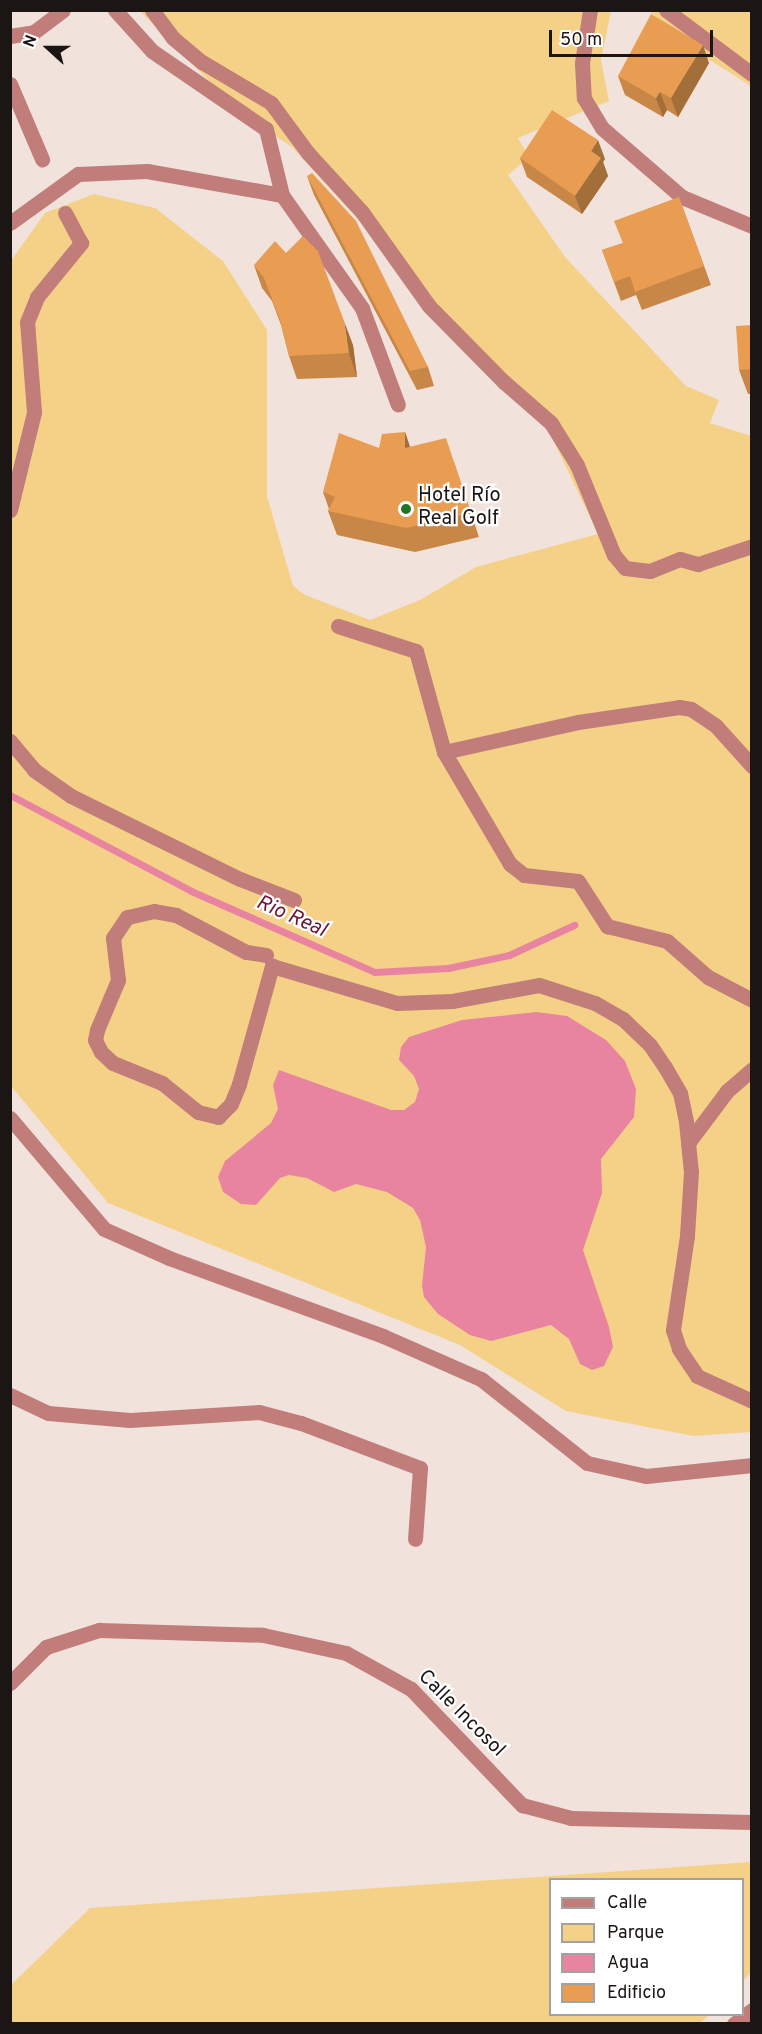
<!DOCTYPE html>
<meta charset="utf-8">
<style>
body{margin:0}
#map{position:relative;width:762px;height:2034px;overflow:hidden;background:#f1e2dc;font-family:Overpass,sans-serif}
div>[style]{position:absolute}
[style*='--x']{left:calc(var(--x)*1px);top:calc(var(--y)*1px);width:calc(var(--w)*1px);rotate:calc(var(--a)*1deg)}
.green>*{inset:0;background:#f5d188}
.water>*{inset:0;background:#e884a0}
.stream>*{height:7px;margin:-3.5px;padding:0 3.5px;transform-origin:3.5px;border-radius:3.5px;background:#e884a0}
.minor>*{height:15px;margin:-7.5px;padding:0 7.5px;transform-origin:7.5px;border-radius:7.5px;background:#c07d7a}
.wall>*{inset:0;background:#c88747}
.shaded-wall>*{inset:0;background:#a26e3a}
.building>*{inset:0;background:#e89d53}
.dots>*{width:16px;height:16px;translate:-50% -50%;box-sizing:border-box;border:3px solid #fff;border-radius:50%}
span{translate:-50% -50%;white-space:nowrap;text-align:center;line-height:1.15;-webkit-text-stroke:4.5px #fff;paint-order:stroke}
.poi-label{font-size:20px;color:#1b1513}
.left{translate:0 -50%;text-align:left}
.street-label{font-size:20px;color:#1b1513}
.water-label{font-size:21px;color:#6e1537;font-style:italic}
.frame{position:absolute;inset:0;border:12px solid #1b1513;pointer-events:none}
.legend{position:absolute;left:549px;top:1878px;width:195px;height:138px;box-sizing:border-box;background:#fff;border:2px solid #a4a1a1;margin:0;padding:8px 10px;list-style:none;font-size:18px;color:#1b1513}
.legend li{display:flex;align-items:center;gap:12px;height:30px}
.legend b{width:30px;border:2px solid #a4a1a1}
.north{position:absolute;left:18px;top:18px;width:60px;height:60px;-webkit-text-stroke:4px #fff;paint-order:stroke;rotate:291deg;font-size:16px;font-weight:700;line-height:24px;text-align:center;color:#1b1513}
.north::after{content:'';display:block;margin:auto;width:21px;height:27px;background:#1b1513;clip-path:polygon(50% 0,100% 100%,50% 72%,0 100%)}
.scale{position:absolute;left:549px;top:30px;width:164px;height:27px;box-sizing:border-box;border:3px solid #1b1513;border-top:0;padding-left:8px;font-size:18px;line-height:21px;white-space:nowrap;color:#1b1513;-webkit-text-stroke:4px #fff;paint-order:stroke}
</style>
<div id="map">
<div class="green">
<div style="clip-path:polygon(140px 11px,611px 11px,601px 60px,609px 101px,518px 138px,529px 157px,508px 175px,565px 257px,686px 386px,719px 400px,710px 423px,751px 436px,751px 1432px,693px 1436px,566px 1411px,460px 1345px,108px 1203px,11px 1086px,10px 262px,45px 213px,94px 194px,155px 208px,223px 261px,267px 330px,267px 496px,293px 586px,305px 595px,370px 620px,420px 600px,476px 567px,598px 534px,547px 427px,292px 147px,241px 113px)"></div>
<div style="clip-path:polygon(649px 11px,751px 11px,751px 86px,702px 55px)"></div>
<div style="clip-path:polygon(751px 1862px,751px 1972px,743px 1981px,742px 1880px,550px 1880px,550px 2014px,709px 2015px,700px 2023px,11px 2023px,11px 1985px,90px 1908px)"></div>
</div>
<div class="water">
<div style="clip-path:polygon(537px 1012px,567px 1016px,606px 1040px,625px 1061px,636px 1089px,634px 1117px,601px 1159px,602px 1193px,583px 1250px,609px 1327px,613px 1347px,604px 1366px,592px 1370px,580px 1364px,569px 1339px,551px 1325px,491px 1341px,470px 1335px,438px 1314px,424px 1297px,422px 1286px,426px 1247px,420px 1220px,413px 1208px,387px 1192px,356px 1184px,334px 1192px,307px 1178px,289px 1175px,280px 1178px,256px 1205px,241px 1204px,223px 1192px,218px 1177px,225px 1161px,271px 1123px,278px 1109px,273px 1085px,279px 1070px,391px 1110px,404px 1110px,415px 1102px,419px 1089px,414px 1076px,399px 1060px,401px 1047px,409px 1037px,462px 1020px)"></div>
</div>
<div class="stream">
<div style="--x:10;--y:795;--w:205;--a:27.9"></div>
<div style="--x:191;--y:891;--w:201;--a:23.8"></div>
<div style="--x:375;--y:972;--w:73;--a:-3.1"></div>
<div style="--x:448;--y:968;--w:62;--a:-12"></div>
<div style="--x:509;--y:955;--w:72;--a:-24.8"></div>
</div>
<div class="minor">
<div style="--x:115;--y:10;--w:55;--a:47.9"></div>
<div style="--x:152;--y:51;--w:138;--a:34.4"></div>
<div style="--x:266;--y:129;--w:68;--a:76.4"></div>
<div style="--x:282;--y:195;--w:138;--a:54.7"></div>
<div style="--x:362;--y:308;--w:103;--a:69.6"></div>
<div style="--x:152;--y:10;--w:35;--a:53"></div>
<div style="--x:173;--y:38;--w:38;--a:40"></div>
<div style="--x:202;--y:62;--w:80;--a:30.7"></div>
<div style="--x:271;--y:103;--w:62;--a:53.5"></div>
<div style="--x:308;--y:153;--w:80;--a:47.5"></div>
<div style="--x:362;--y:212;--w:115;--a:54.5"></div>
<div style="--x:429;--y:306;--w:107;--a:45.4"></div>
<div style="--x:504;--y:382;--w:62;--a:41.1"></div>
<div style="--x:551;--y:423;--w:49;--a:58.2"></div>
<div style="--x:577;--y:465;--w:97;--a:67.7"></div>
<div style="--x:614;--y:555;--w:17;--a:50"></div>
<div style="--x:625;--y:568;--w:25;--a:7"></div>
<div style="--x:650;--y:571;--w:32;--a:-22"></div>
<div style="--x:680;--y:559;--w:19;--a:16"></div>
<div style="--x:698;--y:564;--w:57;--a:-18.4"></div>
<div style="--x:590;--y:10;--w:54;--a:98.6"></div>
<div style="--x:582;--y:63;--w:35;--a:87"></div>
<div style="--x:584;--y:98;--w:35;--a:59"></div>
<div style="--x:602;--y:128;--w:106;--a:40.8"></div>
<div style="--x:682;--y:197;--w:76;--a:22.5"></div>
<div style="--x:666;--y:10;--w:107;--a:36.7"></div>
<div style="--x:10;--y:36;--w:24;--a:-9"></div>
<div style="--x:34;--y:32;--w:36;--a:-37"></div>
<div style="--x:10;--y:84;--w:82;--a:66.9"></div>
<div style="--x:10;--y:223;--w:84;--a:-35.8"></div>
<div style="--x:78;--y:174;--w:69;--a:-2.5"></div>
<div style="--x:147;--y:171;--w:137;--a:10.1"></div>
<div style="--x:10;--y:510;--w:101;--a:-76.2"></div>
<div style="--x:34;--y:412;--w:90;--a:-94.4"></div>
<div style="--x:27;--y:322;--w:27;--a:-68"></div>
<div style="--x:37;--y:297;--w:70;--a:-50.8"></div>
<div style="--x:81;--y:243;--w:34;--a:-118"></div>
<div style="--x:338;--y:626;--w:82;--a:17.8"></div>
<div style="--x:416;--y:651;--w:105;--a:74.5"></div>
<div style="--x:444;--y:752;--w:137;--a:-12.6"></div>
<div style="--x:578;--y:722;--w:102;--a:-8.4"></div>
<div style="--x:679;--y:707;--w:12;--a:9"></div>
<div style="--x:691;--y:709;--w:30;--a:34"></div>
<div style="--x:716;--y:726;--w:54;--a:48"></div>
<div style="--x:10;--y:741;--w:38;--a:50"></div>
<div style="--x:34;--y:770;--w:45;--a:35.1"></div>
<div style="--x:71;--y:796;--w:188;--a:26.2"></div>
<div style="--x:240;--y:879;--w:58;--a:21.3"></div>
<div style="--x:444;--y:752;--w:130;--a:59.5"></div>
<div style="--x:510;--y:864;--w:18;--a:38"></div>
<div style="--x:524;--y:875;--w:54;--a:6.3"></div>
<div style="--x:578;--y:881;--w:54;--a:57.2"></div>
<div style="--x:607;--y:926;--w:62;--a:14"></div>
<div style="--x:667;--y:941;--w:55;--a:41.3"></div>
<div style="--x:708;--y:977;--w:50;--a:27.6"></div>
<div style="--x:266;--y:955;--w:20;--a:-171"></div>
<div style="--x:246;--y:952;--w:79;--a:-152.1"></div>
<div style="--x:176;--y:915;--w:22;--a:-170"></div>
<div style="--x:154;--y:911;--w:28;--a:167"></div>
<div style="--x:127;--y:917;--w:25;--a:124"></div>
<div style="--x:113;--y:938;--w:42;--a:83.2"></div>
<div style="--x:118;--y:980;--w:54;--a:112.8"></div>
<div style="--x:97;--y:1030;--w:10;--a:101"></div>
<div style="--x:95;--y:1040;--w:13;--a:63"></div>
<div style="--x:101;--y:1052;--w:16;--a:43"></div>
<div style="--x:113;--y:1063;--w:53;--a:22.2"></div>
<div style="--x:162;--y:1083;--w:46;--a:38.9"></div>
<div style="--x:198;--y:1112;--w:21;--a:14"></div>
<div style="--x:218;--y:1117;--w:18;--a:-45"></div>
<div style="--x:231;--y:1104;--w:22;--a:-68"></div>
<div style="--x:239;--y:1084;--w:123;--a:-74.4"></div>
<div style="--x:272;--y:966;--w:130;--a:16.5"></div>
<div style="--x:397;--y:1003;--w:55;--a:-2.1"></div>
<div style="--x:452;--y:1001;--w:88;--a:-10.4"></div>
<div style="--x:539;--y:985;--w:59;--a:17.8"></div>
<div style="--x:595;--y:1003;--w:32;--a:30"></div>
<div style="--x:623;--y:1019;--w:37;--a:44"></div>
<div style="--x:650;--y:1045;--w:27;--a:56"></div>
<div style="--x:665;--y:1067;--w:30;--a:60"></div>
<div style="--x:680;--y:1093;--w:30;--a:78"></div>
<div style="--x:686;--y:1122;--w:50;--a:84.3"></div>
<div style="--x:691;--y:1172;--w:64;--a:93.6"></div>
<div style="--x:687;--y:1236;--w:95;--a:98.5"></div>
<div style="--x:673;--y:1330;--w:20;--a:72"></div>
<div style="--x:679;--y:1349;--w:32;--a:56"></div>
<div style="--x:697;--y:1376;--w:60;--a:24.4"></div>
<div style="--x:10;--y:1118;--w:145;--a:49.7"></div>
<div style="--x:104;--y:1229;--w:71;--a:24"></div>
<div style="--x:169;--y:1258;--w:228;--a:20"></div>
<div style="--x:383;--y:1336;--w:107;--a:23.7"></div>
<div style="--x:481;--y:1379;--w:135;--a:38.4"></div>
<div style="--x:587;--y:1463;--w:60;--a:12.4"></div>
<div style="--x:646;--y:1476;--w:107;--a:-5.9"></div>
<div style="--x:688;--y:1143;--w:65;--a:-53.1"></div>
<div style="--x:727;--y:1091;--w:33;--a:-41"></div>
<div style="--x:10;--y:1395;--w:42;--a:25.3"></div>
<div style="--x:48;--y:1413;--w:82;--a:4.9"></div>
<div style="--x:130;--y:1420;--w:129;--a:-3.5"></div>
<div style="--x:259;--y:1412;--w:43;--a:14.7"></div>
<div style="--x:301;--y:1423;--w:127;--a:20.7"></div>
<div style="--x:420;--y:1468;--w:71;--a:94"></div>
<div style="--x:10;--y:1683;--w:51;--a:-45"></div>
<div style="--x:46;--y:1647;--w:56;--a:-17.8"></div>
<div style="--x:99;--y:1630;--w:164;--a:1.7"></div>
<div style="--x:263;--y:1635;--w:85;--a:12.2"></div>
<div style="--x:346;--y:1653;--w:74;--a:29"></div>
<div style="--x:411;--y:1689;--w:161;--a:46.3"></div>
<div style="--x:522;--y:1805;--w:51;--a:14.9"></div>
<div style="--x:571;--y:1818;--w:181;--a:1.3"></div>
<div style="--x:734;--y:2024;--w:23;--a:-38"></div>
</div>
<div class="wall">
<div style="clip-path:polygon(709px 63px,678px 117px,667px 110px,663px 117px,625px 95px,618px 76px)"></div>
<div style="clip-path:polygon(520px 158px,605px 159px,603px 162px,608px 176px,582px 214px,527px 177px)"></div>
<div style="clip-path:polygon(307px 176px,428px 367px,434px 386px,417px 390px,314px 195px)"></div>
<div style="clip-path:polygon(679px 197px,711px 285px,642px 310px,636px 295px,621px 301px,602px 250px,623px 243px)"></div>
<div style="clip-path:polygon(254px 265px,353px 345px,357px 377px,297px 379px,289px 356px,281px 325px,272px 301px,262px 288px)"></div>
<div style="clip-path:polygon(752px 325px,752px 394px,748px 394px,739px 370px)"></div>
<div style="clip-path:polygon(405px 432px,410px 447px,454px 462px,479px 537px,415px 552px,337px 535px,328px 511px,329px 509px,323px 492px,379px 448px)"></div>
</div>
<div class="shaded-wall">
<div style="clip-path:polygon(703px 45px,709px 63px,678px 117px,671px 98px)"></div>
<div style="clip-path:polygon(660px 92px,667px 110px,663px 117px,656px 98px)"></div>
<div style="clip-path:polygon(598px 140px,605px 159px,603px 162px,608px 176px,582px 214px,575px 196px,591px 151px)"></div>
<div style="clip-path:polygon(344px 321px,353px 345px,357px 377px,349px 353px)"></div>
<div style="clip-path:polygon(405px 432px,413px 456px,405px 448px)"></div>
</div>
<div class="building">
<div style="clip-path:polygon(651px 14px,703px 45px,671px 98px,660px 92px,656px 98px,618px 76px)"></div>
<div style="clip-path:polygon(552px 110px,598px 140px,591px 151px,601px 158px,575px 196px,520px 158px)"></div>
<div style="clip-path:polygon(312px 173px,356px 221px,428px 367px,410px 371px,307px 176px)"></div>
<div style="clip-path:polygon(679px 197px,704px 266px,635px 292px,630px 276px,614px 282px,602px 250px,623px 243px,614px 221px)"></div>
<div style="clip-path:polygon(303px 236px,318px 251px,344px 321px,349px 353px,289px 356px,280px 320px,264px 278px,254px 265px,275px 241px,286px 253px)"></div>
<div style="clip-path:polygon(752px 325px,752px 369px,739px 370px,736px 326px)"></div>
<div style="clip-path:polygon(405px 432px,405px 448px,446px 438px,471px 513px,406px 528px,328px 511px,335px 497px,323px 492px,339px 433px,379px 448px,382px 434px)"></div>
</div>
<div class="dots">
<div style="left:406px;top:509px;background:#1e7624"></div>
</div>
<div class="poi-label">
<span class="left" style="left:418px;top:508px">Hotel Río<br>Real Golf</span>
</div>
<div class="street-label">
<span style="left:461px;top:1714px;rotate:45deg">Calle Incosol</span>
</div>
<div class="water-label">
<span style="left:291px;top:917px;rotate:24deg">Rio Real</span>
</div>
<div class="frame"></div>
<ul class="legend">
<li><b style="height:8px;background:#c07d7a"></b>Calle</li>
<li><b style="height:16px;background:#f5d188"></b>Parque</li>
<li><b style="height:16px;background:#e884a0"></b>Agua</li>
<li><b style="height:16px;background:#e89d53"></b>Edificio</li>
</ul>
<div class="north">N</div>
<div class="scale">50 m</div>
</div>
